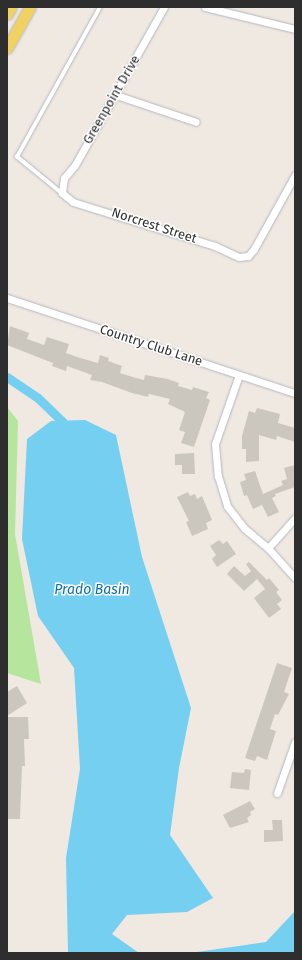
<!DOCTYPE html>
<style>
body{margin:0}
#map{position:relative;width:302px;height:960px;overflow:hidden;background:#efe9e1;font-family:"Fira Sans",sans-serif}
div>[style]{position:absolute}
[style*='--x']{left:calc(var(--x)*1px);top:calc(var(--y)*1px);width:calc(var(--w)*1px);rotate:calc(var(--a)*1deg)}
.green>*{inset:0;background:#b6e59e}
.water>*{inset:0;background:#75cff0}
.canal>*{height:9px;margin:-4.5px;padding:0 4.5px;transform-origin:4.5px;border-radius:4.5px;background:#75cff0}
.building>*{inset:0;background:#cbc7bf}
.roads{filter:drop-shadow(0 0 1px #b4b7c1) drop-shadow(0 0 1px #b4b7c1)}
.service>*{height:3.5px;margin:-1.75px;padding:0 1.75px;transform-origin:1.75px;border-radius:1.75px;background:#fff}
.minor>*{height:7px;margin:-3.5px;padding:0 3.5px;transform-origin:3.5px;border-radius:3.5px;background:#fff}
.primary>*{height:11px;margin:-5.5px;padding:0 5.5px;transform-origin:5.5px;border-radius:5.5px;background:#f2d163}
span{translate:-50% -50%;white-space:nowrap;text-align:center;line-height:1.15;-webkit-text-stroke:3px #fff;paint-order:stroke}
.street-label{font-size:13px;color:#2e2e2e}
.water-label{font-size:14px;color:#0d6fa3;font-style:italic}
.frame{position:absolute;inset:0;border:8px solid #2e2e2e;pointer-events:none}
</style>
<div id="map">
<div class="green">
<div style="clip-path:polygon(7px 407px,18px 421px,15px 534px,41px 684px,7px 673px)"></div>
</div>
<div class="water">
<div style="clip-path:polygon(85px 420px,116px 435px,142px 557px,191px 708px,179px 768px,170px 835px,213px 898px,187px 912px,127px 915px,112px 934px,139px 953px,68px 953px,66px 858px,80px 769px,74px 668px,38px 616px,22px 539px,27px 439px,51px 421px)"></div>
<div style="clip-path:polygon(295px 911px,295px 953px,190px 953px,266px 942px)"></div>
</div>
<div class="canal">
<div style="--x:7;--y:377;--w:37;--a:34"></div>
<div style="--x:38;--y:398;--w:33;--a:44"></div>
<div style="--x:62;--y:421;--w:13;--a:61"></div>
</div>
<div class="building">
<div style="clip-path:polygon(10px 326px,29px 333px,27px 339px,44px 345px,47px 337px,69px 344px,66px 353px,80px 358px,98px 363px,100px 355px,109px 358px,108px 361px,122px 366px,120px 373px,136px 378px,144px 380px,145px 375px,168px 379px,179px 383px,178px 386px,192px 390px,193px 387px,209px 392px,206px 398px,210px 400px,194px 447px,181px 443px,185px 432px,179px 430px,185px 412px,168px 404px,170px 399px,149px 394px,148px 397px,132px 393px,102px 382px,90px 380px,92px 375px,67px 366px,66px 371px,52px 366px,53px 363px,7px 345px)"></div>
<div style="clip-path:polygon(257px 408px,280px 414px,278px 423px,295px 428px,295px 442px,277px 436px,276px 440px,259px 435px,259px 461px,246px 462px,246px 449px,242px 449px,242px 436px,249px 411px,255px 413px)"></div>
<div style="clip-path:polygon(194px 453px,195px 474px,182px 474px,182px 465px,175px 465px,175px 454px)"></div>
<div style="clip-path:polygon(295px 465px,295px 487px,275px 494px,276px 496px,272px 498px,279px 512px,268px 517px,262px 505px,253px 509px,247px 495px,244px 496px,240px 482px,246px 480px,244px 474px,255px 471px,263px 494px,283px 485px,281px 481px,287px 479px,284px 468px)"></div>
<div style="clip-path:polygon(188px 492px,190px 496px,195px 494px,197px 499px,202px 496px,212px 520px,206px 523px,208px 529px,192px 536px,186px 522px,189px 521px,177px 497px)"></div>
<div style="clip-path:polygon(219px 540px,223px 544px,227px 541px,236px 554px,217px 567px,212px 559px,216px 555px,210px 546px)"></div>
<div style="clip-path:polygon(249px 562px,267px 580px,269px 578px,279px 590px,276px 592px,282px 600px,277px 604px,281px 609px,269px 618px,254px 598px,265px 589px,257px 579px,244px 591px,227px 574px,234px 566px,245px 576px,251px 571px,246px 564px)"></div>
<div style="clip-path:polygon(277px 663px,292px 668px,284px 692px,289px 694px,278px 715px,275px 714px,270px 729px,276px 731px,267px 760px,257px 756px,255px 761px,245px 758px)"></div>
<div style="clip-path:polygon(17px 686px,27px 703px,7px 716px,7px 692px)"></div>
<div style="clip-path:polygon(7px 717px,28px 717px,29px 739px,24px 739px,25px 766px,22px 766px,20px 819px,7px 819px)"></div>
<div style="clip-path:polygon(245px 769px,251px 770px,249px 790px,230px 788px,232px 772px,244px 773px)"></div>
<div style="clip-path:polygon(250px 801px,255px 809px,250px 812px,251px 815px,247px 818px,249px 822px,230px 828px,223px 815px)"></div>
<div style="clip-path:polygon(272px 820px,282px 820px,283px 841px,264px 842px,264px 830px,273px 830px)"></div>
</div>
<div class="roads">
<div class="service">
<div style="--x:61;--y:193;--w:57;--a:-140.7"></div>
<div style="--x:17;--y:157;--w:171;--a:-61"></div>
</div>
<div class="minor">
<div style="--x:164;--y:7;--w:181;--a:119.4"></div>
<div style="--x:75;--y:165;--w:17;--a:130"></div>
<div style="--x:64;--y:178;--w:15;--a:98"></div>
<div style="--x:62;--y:193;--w:14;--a:39"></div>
<div style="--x:73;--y:202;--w:149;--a:17.2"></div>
<div style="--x:215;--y:246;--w:26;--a:25"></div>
<div style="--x:239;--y:257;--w:9;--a:-6"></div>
<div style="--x:248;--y:256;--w:9;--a:-49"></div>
<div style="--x:254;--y:249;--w:85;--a:-61"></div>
<div style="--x:205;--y:7;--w:93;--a:13.7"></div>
<div style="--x:116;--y:95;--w:84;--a:18.6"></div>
<div style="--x:7;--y:298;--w:303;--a:18.3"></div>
<div style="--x:239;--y:375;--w:73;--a:109.2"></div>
<div style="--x:215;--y:444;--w:32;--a:85"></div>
<div style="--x:218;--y:476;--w:31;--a:73"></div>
<div style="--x:227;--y:506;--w:28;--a:52"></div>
<div style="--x:244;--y:528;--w:31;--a:40"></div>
<div style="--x:268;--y:548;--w:40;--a:48"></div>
<div style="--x:268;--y:548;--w:40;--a:-48"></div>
<div style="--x:277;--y:793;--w:54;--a:-70.6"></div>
</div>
<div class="primary">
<div style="--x:7;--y:14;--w:8;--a:-60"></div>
<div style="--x:7;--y:48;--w:47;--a:-60.7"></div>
</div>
</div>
<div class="street-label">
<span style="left:112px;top:100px;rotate:-60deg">Greenpoint Drive</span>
<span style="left:154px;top:226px;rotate:18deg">Norcrest Street</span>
<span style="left:151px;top:346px;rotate:18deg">Country Club Lane</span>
</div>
<div class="water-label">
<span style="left:92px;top:590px">Prado Basin</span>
</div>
<div class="frame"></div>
</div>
